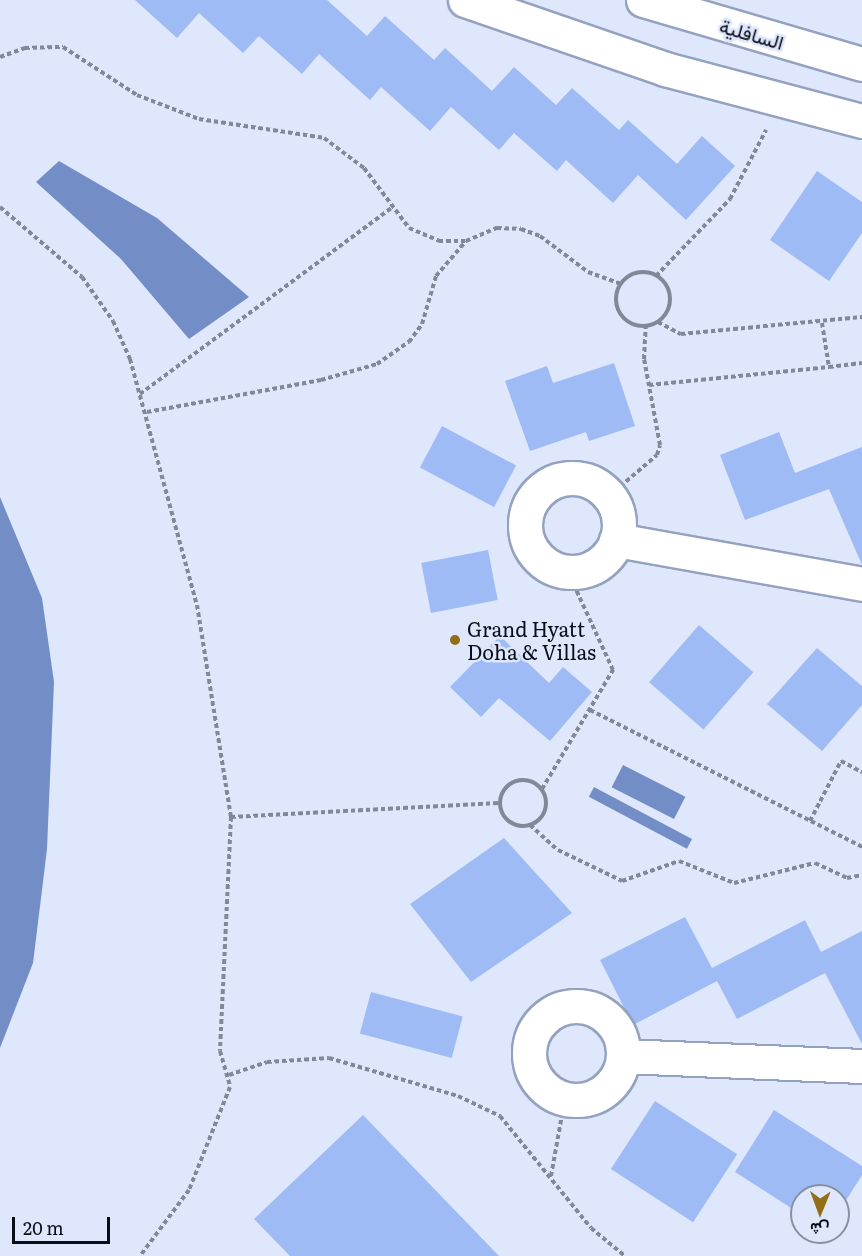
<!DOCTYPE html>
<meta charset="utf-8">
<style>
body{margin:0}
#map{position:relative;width:862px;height:1256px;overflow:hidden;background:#dee7fb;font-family:Literata,Vazirmatn,serif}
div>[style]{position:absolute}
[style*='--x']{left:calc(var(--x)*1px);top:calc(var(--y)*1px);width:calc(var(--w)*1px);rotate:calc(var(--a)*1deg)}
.water>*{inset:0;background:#738dc6;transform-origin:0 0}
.building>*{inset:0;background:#9fbbf6;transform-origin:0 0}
.path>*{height:4px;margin-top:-2px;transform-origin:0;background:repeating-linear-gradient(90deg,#818898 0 4.5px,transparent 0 7.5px)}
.path>.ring{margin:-2px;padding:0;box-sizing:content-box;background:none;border:4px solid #818898;border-radius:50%}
.roads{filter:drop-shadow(2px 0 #93a2c0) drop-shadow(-2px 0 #93a2c0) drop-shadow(0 2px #93a2c0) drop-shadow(0 -2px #93a2c0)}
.minor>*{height:33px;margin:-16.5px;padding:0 16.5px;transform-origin:16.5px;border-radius:16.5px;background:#fff}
.minor>.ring{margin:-16.5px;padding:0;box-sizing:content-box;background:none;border:33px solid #fff;border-radius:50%}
.dots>*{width:16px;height:16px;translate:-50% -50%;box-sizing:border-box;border:3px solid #dee7fb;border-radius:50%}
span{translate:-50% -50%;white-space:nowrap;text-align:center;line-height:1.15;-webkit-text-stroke:5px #dee7fb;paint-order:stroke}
.street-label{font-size:20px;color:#090d18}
.poi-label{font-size:20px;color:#090d18}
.left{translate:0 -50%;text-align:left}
.north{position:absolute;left:790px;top:1184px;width:60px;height:60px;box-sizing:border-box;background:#dee7fb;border:2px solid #8990a0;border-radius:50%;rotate:181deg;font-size:16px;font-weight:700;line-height:24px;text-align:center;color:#090d18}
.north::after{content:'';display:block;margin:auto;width:21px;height:27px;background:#926f16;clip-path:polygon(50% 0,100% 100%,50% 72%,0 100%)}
.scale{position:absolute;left:12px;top:1217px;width:98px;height:27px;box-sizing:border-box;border:3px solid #090d18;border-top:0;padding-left:8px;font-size:18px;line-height:21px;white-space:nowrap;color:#090d18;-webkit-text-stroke:4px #dee7fb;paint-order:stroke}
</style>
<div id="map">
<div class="water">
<i style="clip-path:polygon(59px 161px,157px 218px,249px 297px,189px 339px,121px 259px,36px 182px)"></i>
<i style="clip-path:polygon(0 497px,42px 598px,54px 682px,47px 849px,33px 963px,0 1048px)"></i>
<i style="left:623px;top:765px;width:70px;height:25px;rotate:27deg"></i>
<i style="left:594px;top:787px;width:111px;height:11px;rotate:28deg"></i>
</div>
<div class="building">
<i style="clip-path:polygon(135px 0,327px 0,367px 36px,385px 16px,434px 60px,445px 48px,492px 91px,514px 67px,556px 105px,572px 88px,619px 130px,628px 120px,677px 164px,702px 136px,735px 166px,686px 220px,638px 175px,613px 203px,566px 160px,557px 171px,514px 133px,499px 150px,451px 107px,430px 131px,381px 87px,370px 100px,319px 54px,302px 74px,259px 36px,243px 53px,199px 13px,177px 38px)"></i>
<i style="clip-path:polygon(817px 171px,862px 202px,862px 233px,829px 281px,770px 240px)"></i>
<i style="clip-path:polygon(614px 363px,635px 426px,589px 441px,586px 432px,530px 451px,505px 381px,547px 366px,553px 383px)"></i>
<i style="left:442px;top:426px;width:84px;height:47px;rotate:28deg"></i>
<i style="clip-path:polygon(779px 432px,795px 473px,862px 447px,862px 565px,829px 489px,745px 520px,720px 455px)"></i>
<i style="left:488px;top:550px;width:51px;height:68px;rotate:79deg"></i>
<i style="left:699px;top:625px;width:72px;height:76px;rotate:41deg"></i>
<i style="clip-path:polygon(500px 636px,549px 683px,563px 667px,592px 692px,550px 741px,499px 698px,481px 717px,450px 687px)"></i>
<i style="clip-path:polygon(817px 648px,862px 686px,862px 705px,822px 751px,767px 704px)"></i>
<i style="clip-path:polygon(504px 838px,572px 913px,471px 982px,410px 904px)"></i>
<i style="clip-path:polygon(685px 917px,712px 968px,805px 920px,821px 952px,862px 931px,862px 1044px,825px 973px,737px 1019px,717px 981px,633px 1025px,600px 960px)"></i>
<i style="left:371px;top:992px;width:95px;height:43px;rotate:15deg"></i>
<i style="left:655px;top:1101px;width:98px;height:81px;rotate:33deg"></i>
<i style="clip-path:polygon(774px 1110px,862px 1166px,862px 1175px,838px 1213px,838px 1196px,802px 1196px,802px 1215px,735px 1172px)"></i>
<i style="clip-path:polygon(363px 1115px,499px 1256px,290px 1256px,254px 1219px)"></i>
</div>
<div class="path">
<i style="--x:0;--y:57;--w:27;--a:-20"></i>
<i style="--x:25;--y:48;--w:38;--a:-2"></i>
<i style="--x:63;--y:47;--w:88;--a:33"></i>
<i style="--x:137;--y:95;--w:66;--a:21.2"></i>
<i style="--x:199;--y:119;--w:126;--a:8.6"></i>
<i style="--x:324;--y:138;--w:50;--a:36.9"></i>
<i style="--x:364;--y:168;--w:75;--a:53.1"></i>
<i style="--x:409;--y:228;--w:33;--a:23"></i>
<i style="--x:439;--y:241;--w:26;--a:0"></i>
<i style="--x:0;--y:207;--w:108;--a:40.5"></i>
<i style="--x:82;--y:277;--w:54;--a:54.8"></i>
<i style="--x:113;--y:321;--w:42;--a:65.9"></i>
<i style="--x:130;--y:359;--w:255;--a:74.8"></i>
<i style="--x:197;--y:605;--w:215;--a:80.9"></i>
<i style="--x:231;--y:817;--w:234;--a:92.7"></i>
<i style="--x:220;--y:1051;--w:37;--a:74"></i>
<i style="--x:230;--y:1087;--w:111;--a:111.7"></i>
<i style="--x:189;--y:1190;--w:82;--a:126.6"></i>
<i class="ring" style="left:616px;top:272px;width:50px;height:50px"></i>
<i style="--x:656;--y:276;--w:107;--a:-46.1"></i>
<i style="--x:730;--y:199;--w:78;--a:-62.4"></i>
<i style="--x:658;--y:322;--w:26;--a:28"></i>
<i style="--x:681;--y:334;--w:182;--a:-5.4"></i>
<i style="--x:822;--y:323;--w:45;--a:81"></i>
<i style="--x:829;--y:367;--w:33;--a:-7"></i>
<i style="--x:649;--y:385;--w:181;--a:-5.7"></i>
<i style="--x:140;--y:394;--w:312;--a:-36.5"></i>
<i style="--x:147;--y:412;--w:177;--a:-10.4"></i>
<i style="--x:321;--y:380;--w:58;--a:-15.9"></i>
<i style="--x:377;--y:364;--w:39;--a:-35"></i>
<i style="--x:409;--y:342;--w:22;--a:-54"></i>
<i style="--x:422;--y:324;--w:50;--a:-73.7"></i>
<i style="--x:436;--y:276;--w:46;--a:-49.4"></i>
<i style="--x:466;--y:241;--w:34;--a:-23"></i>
<i style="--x:497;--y:228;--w:24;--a:2"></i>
<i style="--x:521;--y:229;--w:20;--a:20"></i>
<i style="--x:540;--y:236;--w:60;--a:36.9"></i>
<i style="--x:588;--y:272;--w:35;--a:20"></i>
<i style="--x:609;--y:496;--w:63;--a:-40.5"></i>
<i style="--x:657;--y:455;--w:10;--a:-73"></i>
<i style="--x:660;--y:445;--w:87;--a:-100.5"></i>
<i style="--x:644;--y:359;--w:33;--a:-87"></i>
<i style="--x:590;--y:710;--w:305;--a:26.7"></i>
<i class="ring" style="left:500px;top:780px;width:42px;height:42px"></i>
<i style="--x:542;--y:789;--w:139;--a:-59.2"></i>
<i style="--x:613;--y:670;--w:108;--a:-114.7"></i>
<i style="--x:231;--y:817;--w:268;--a:-3"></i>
<i style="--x:810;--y:821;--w:68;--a:-62.7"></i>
<i style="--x:841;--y:761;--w:24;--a:28"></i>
<i style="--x:530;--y:825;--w:38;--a:42"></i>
<i style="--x:558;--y:850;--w:71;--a:25.8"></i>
<i style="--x:622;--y:881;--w:60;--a:-19.3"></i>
<i style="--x:679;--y:861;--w:59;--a:21.8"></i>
<i style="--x:734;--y:883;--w:83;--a:-13.9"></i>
<i style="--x:815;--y:863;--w:35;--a:25"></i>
<i style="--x:847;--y:878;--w:15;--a:-11"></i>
<i style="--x:229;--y:1075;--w:40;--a:-18.9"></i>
<i style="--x:267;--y:1062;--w:62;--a:-3.7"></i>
<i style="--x:329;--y:1058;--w:134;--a:16.4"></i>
<i style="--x:458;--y:1096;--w:47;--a:25.5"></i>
<i style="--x:500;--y:1116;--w:144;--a:50.9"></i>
<i style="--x:591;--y:1228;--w:44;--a:39.5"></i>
<i style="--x:551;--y:1176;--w:79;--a:-79.8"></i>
</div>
<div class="roads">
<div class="minor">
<i style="--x:465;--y:0;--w:212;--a:19"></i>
<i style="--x:665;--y:69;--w:204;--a:14.8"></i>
<i style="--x:643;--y:0;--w:228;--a:16.3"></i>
<i class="ring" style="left:525px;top:478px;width:61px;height:61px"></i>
<i style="--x:616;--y:540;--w:250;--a:10.1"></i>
<i class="ring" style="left:529px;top:1006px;width:61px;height:61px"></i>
<i style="--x:623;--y:1056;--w:239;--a:2.4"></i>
</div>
</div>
<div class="dots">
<i style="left:455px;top:640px;background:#926f16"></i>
</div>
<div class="street-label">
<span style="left:752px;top:33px;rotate:16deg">السافلية</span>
</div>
<div class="poi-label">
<span class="left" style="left:467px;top:640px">Grand Hyatt<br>Doha &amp; Villas</span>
</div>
<div class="north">ش</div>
<div class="scale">20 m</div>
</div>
